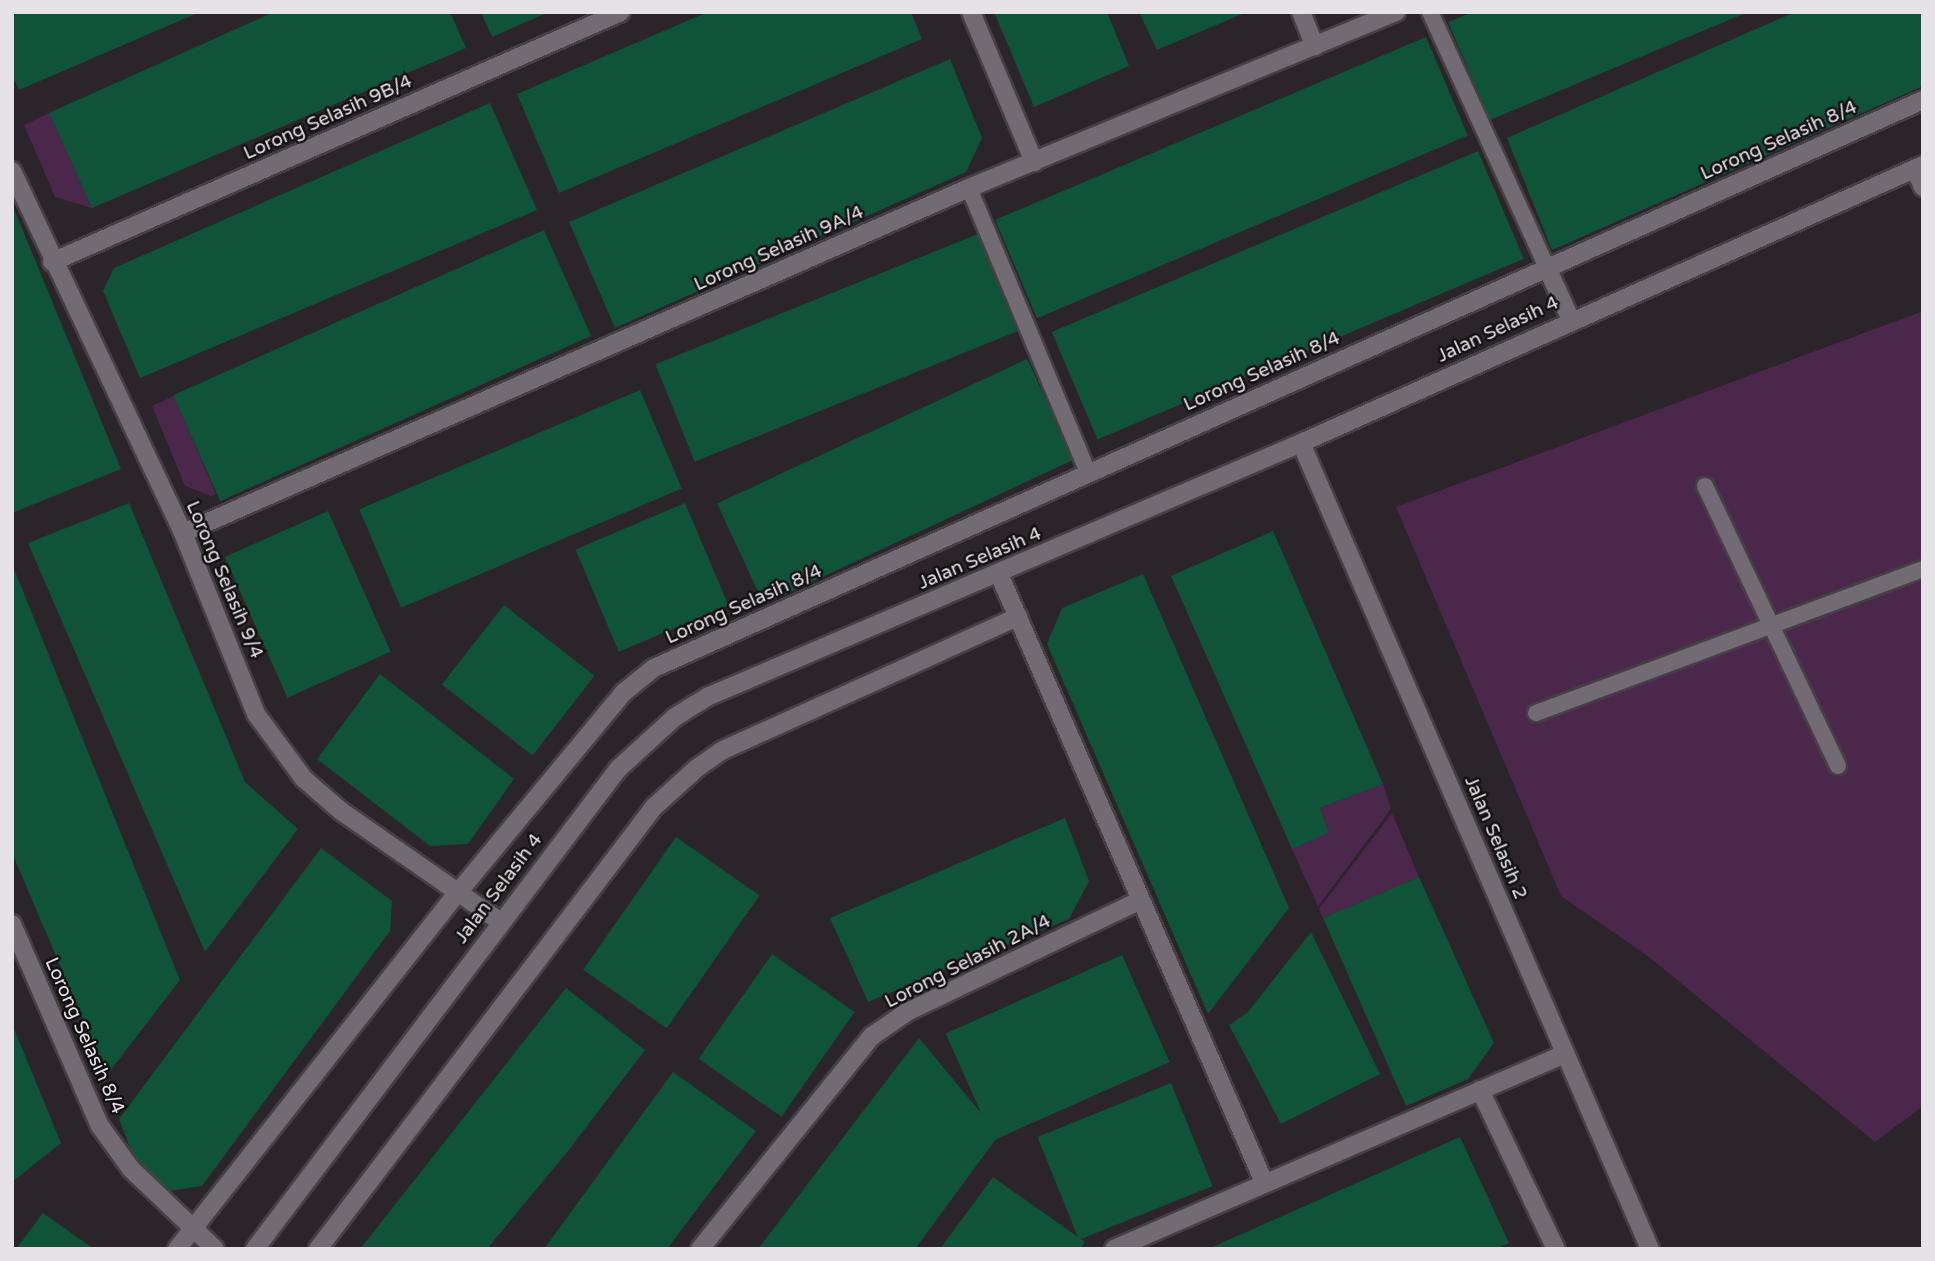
<!DOCTYPE html>
<style>
body{margin:0}
#map{position:relative;width:1935px;height:1261px;overflow:hidden;background:#2b242b;font-family:"Varela Round",sans-serif}
div>[style]{position:absolute}
[style*='--x']{left:calc(var(--x)*1px);top:calc(var(--y)*1px);width:calc(var(--w)*1px);rotate:calc(var(--a)*1deg)}
.green>*{inset:0;background:#4b274c}
.building>*{inset:0;background:#0f5339;transform-origin:0 0}
.roads{filter:drop-shadow(2px 0 #464046) drop-shadow(-2px 0 #464046) drop-shadow(0 2px #464046) drop-shadow(0 -2px #464046)}
.lane>*{height:16px;margin:-8px;padding:0 8px;transform-origin:8px;border-radius:8px;background:#736b73}
.street>*{height:18px;margin:-9px;padding:0 9px;transform-origin:9px;border-radius:9px;background:#736b73}
span{translate:-50% -50%;white-space:nowrap;text-align:center;line-height:1.15;-webkit-text-stroke:5px #120f12;paint-order:stroke}
.street-label{font-size:19px;color:#e7e2e7}
.frame{position:absolute;inset:0;border:14px solid #e7e2e7;pointer-events:none}
</style>
<div id="map">
<div class="green">
<i style="clip-path:polygon(49px 113px,92px 208px,55px 197px,24px 125px)"></i>
<i style="clip-path:polygon(1923px 311px,1923px 1106px,1875px 1142px,1649px 957px,1561px 896px,1396px 507px)"></i>
<i style="clip-path:polygon(174px 396px,216px 494px,211px 496px,185px 486px,152px 406px)"></i>
<i style="clip-path:polygon(1383px 784px,1391px 809px,1318px 906px,1292px 849px,1329px 833px,1320px 808px)"></i>
<i style="clip-path:polygon(1392px 813px,1419px 877px,1323px 918px,1319px 909px)"></i>
</div>
<div class="building">
<i style="clip-path:polygon(12px 12px,200px 12px,19px 90px,12px 75px)"></i>
<i style="clip-path:polygon(274px 12px,450px 12px,466px 48px,92px 208px,49px 113px)"></i>
<i style="clip-path:polygon(481px 12px,549px 12px,492px 37px)"></i>
<i style="clip-path:polygon(708px 12px,911px 12px,922px 39px,559px 193px,517px 94px)"></i>
<i style="clip-path:polygon(994px 12px,1107px 12px,1129px 66px,1034px 107px)"></i>
<i style="clip-path:polygon(1139px 12px,1247px 12px,1157px 50px)"></i>
<i style="clip-path:polygon(1473px 12px,1748px 12px,1490px 120px,1448px 22px)"></i>
<i style="clip-path:polygon(1795px 12px,1923px 12px,1923px 86px,1552px 250px,1507px 138px)"></i>
<i style="left:1426px;top:37px;width:107px;height:468px;rotate:67deg"></i>
<i style="clip-path:polygon(950px 59px,982px 138px,966px 172px,615px 328px,569px 222px)"></i>
<i style="clip-path:polygon(490px 103px,537px 210px,140px 378px,103px 291px,114px 268px)"></i>
<i style="left:1478px;top:151px;width:117px;height:463px;rotate:67deg"></i>
<i style="clip-path:polygon(12px 204px,121px 469px,12px 513px)"></i>
<i style="left:544px;top:230px;width:116px;height:406px;rotate:66deg"></i>
<i style="left:978px;top:234px;width:105px;height:348px;rotate:68deg"></i>
<i style="left:1027px;top:359px;width:111px;height:342px;rotate:65deg"></i>
<i style="left:640px;top:390px;width:107px;height:305px;rotate:67deg"></i>
<i style="clip-path:polygon(129px 503px,245px 782px,298px 829px,205px 952px,28px 543px)"></i>
<i style="left:685px;top:503px;width:111px;height:119px;rotate:67deg"></i>
<i style="left:328px;top:511px;width:154px;height:113px;rotate:66deg"></i>
<i style="clip-path:polygon(1273px 531px,1383px 784px,1320px 808px,1329px 833px,1292px 849px,1171px 576px)"></i>
<i style="clip-path:polygon(12px 564px,180px 980px,107px 1075px,12px 853px)"></i>
<i style="clip-path:polygon(1143px 574px,1289px 908px,1208px 1014px,1047px 644px,1062px 608px)"></i>
<i style="left:504px;top:605px;width:115px;height:101px;rotate:38deg"></i>
<i style="clip-path:polygon(380px 674px,514px 779px,468px 844px,430px 846px,317px 759px)"></i>
<i style="clip-path:polygon(1065px 818px,1089px 881px,1069px 919px,868px 1002px,830px 918px)"></i>
<i style="left:676px;top:837px;width:102px;height:162px;rotate:35deg"></i>
<i style="clip-path:polygon(321px 848px,392px 901px,390px 931px,202px 1186px,169px 1191px,137px 1166px,119px 1119px)"></i>
<i style="clip-path:polygon(1419px 877px,1494px 1043px,1468px 1079px,1406px 1106px,1323px 918px)"></i>
<i style="clip-path:polygon(1311px 932px,1380px 1074px,1281px 1124px,1229px 1025px,1248px 1012px)"></i>
<i style="left:772px;top:954px;width:101px;height:128px;rotate:35deg"></i>
<i style="left:1122px;top:955px;width:117px;height:193px;rotate:66deg"></i>
<i style="clip-path:polygon(566px 988px,645px 1050px,568px 1151px,487px 1249px,360px 1249px)"></i>
<i style="clip-path:polygon(12px 1024px,61px 1143px,12px 1182px)"></i>
<i style="clip-path:polygon(919px 1038px,999px 1135px,915px 1249px,758px 1249px)"></i>
<i style="clip-path:polygon(673px 1072px,756px 1131px,667px 1249px,544px 1249px)"></i>
<i style="left:1171px;top:1083px;width:111px;height:144px;rotate:68deg"></i>
<i style="clip-path:polygon(1460px 1137px,1509px 1243px,1496px 1249px,1208px 1249px)"></i>
<i style="clip-path:polygon(993px 1177px,1085px 1242px,1080px 1249px,940px 1249px)"></i>
<i style="clip-path:polygon(43px 1213px,94px 1249px,16px 1249px)"></i>
</div>
<div class="roads">
<div class="lane">
<i style="--x:1430;--y:12;--w:281;--a:65.4"></i>
<i style="--x:969;--y:188;--w:308;--a:67.3"></i>
<i style="--x:1705;--y:486;--w:310;--a:64.6"></i>
<i style="--x:1536;--y:713;--w:413;--a:-20.4"></i>
</div>
<div class="street">
<i style="--x:971;--y:12;--w:163;--a:67.2"></i>
<i style="--x:1301;--y:12;--w:37;--a:68"></i>
<i style="--x:1915;--y:169;--w:20;--a:66"></i>
<i style="--x:12;--y:171;--w:400;--a:64.7"></i>
<i style="--x:183;--y:533;--w:195;--a:68"></i>
<i style="--x:256;--y:714;--w:81;--a:53.6"></i>
<i style="--x:304;--y:779;--w:49;--a:40.9"></i>
<i style="--x:341;--y:811;--w:195;--a:34.8"></i>
<i style="--x:52;--y:262;--w:621;--a:-23.72"></i>
<i style="--x:1547;--y:268;--w:57;--a:65.2"></i>
<i style="--x:1301;--y:443;--w:878;--a:66.59"></i>
<i style="--x:183;--y:533;--w:858;--a:-23.7"></i>
<i style="--x:969;--y:188;--w:462;--a:-22.4"></i>
<i style="--x:999;--y:574;--w:663;--a:66.45"></i>
<i style="--x:12;--y:924;--w:220;--a:66.5"></i>
<i style="--x:100;--y:1126;--w:53;--a:54.2"></i>
<i style="--x:131;--y:1169;--w:116;--a:43.6"></i>
<i style="--x:1480;--y:1090;--w:176;--a:64.5"></i>
<i style="--x:177;--y:1249;--w:451;--a:-51.8"></i>
<i style="--x:456;--y:895;--w:262;--a:-50.4"></i>
<i style="--x:623;--y:693;--w:40;--a:-39"></i>
<i style="--x:654;--y:668;--w:1390;--a:-24.11"></i>
<i style="--x:255;--y:1249;--w:602;--a:-52.9"></i>
<i style="--x:618;--y:769;--w:77;--a:-42.4"></i>
<i style="--x:675;--y:717;--w:38;--a:-32"></i>
<i style="--x:707;--y:697;--w:646;--a:-23.15"></i>
<i style="--x:1301;--y:443;--w:681;--a:-24.08"></i>
<i style="--x:318;--y:1249;--w:555;--a:-52.76"></i>
<i style="--x:654;--y:807;--w:58;--a:-42.2"></i>
<i style="--x:697;--y:768;--w:32;--a:-35"></i>
<i style="--x:723;--y:750;--w:324;--a:-24.3"></i>
<i style="--x:700;--y:1249;--w:274;--a:-51.1"></i>
<i style="--x:872;--y:1036;--w:42;--a:-34.4"></i>
<i style="--x:907;--y:1012;--w:259;--a:-25.6"></i>
<i style="--x:1114;--y:1249;--w:491;--a:-23.4"></i>
</div>
</div>
<div class="street-label">
<span style="left:328px;top:118px;rotate:-24deg">Lorong Selasih 9B/4</span>
<span style="left:1779px;top:141px;rotate:-24deg">Lorong Selasih 8/4</span>
<span style="left:779px;top:249px;rotate:-24deg">Lorong Selasih 9A/4</span>
<span style="left:1498px;top:330px;rotate:-25deg">Jalan Selasih 4</span>
<span style="left:1262px;top:372px;rotate:-24deg">Lorong Selasih 8/4</span>
<span style="left:980px;top:559px;rotate:-23deg">Jalan Selasih 4</span>
<span style="left:224px;top:580px;rotate:67deg">Lorong Selasih 9/4</span>
<span style="left:744px;top:605px;rotate:-24deg">Lorong Selasih 8/4</span>
<span style="left:1495px;top:838px;rotate:67deg">Jalan Selasih 2</span>
<span style="left:499px;top:889px;rotate:-53deg">Jalan Selasih 4</span>
<span style="left:968px;top:962px;rotate:-27deg">Lorong Selasih 2A/4</span>
<span style="left:84px;top:1036px;rotate:66deg">Lorong Selasih 8/4</span>
</div>
<div class="frame"></div>
</div>
